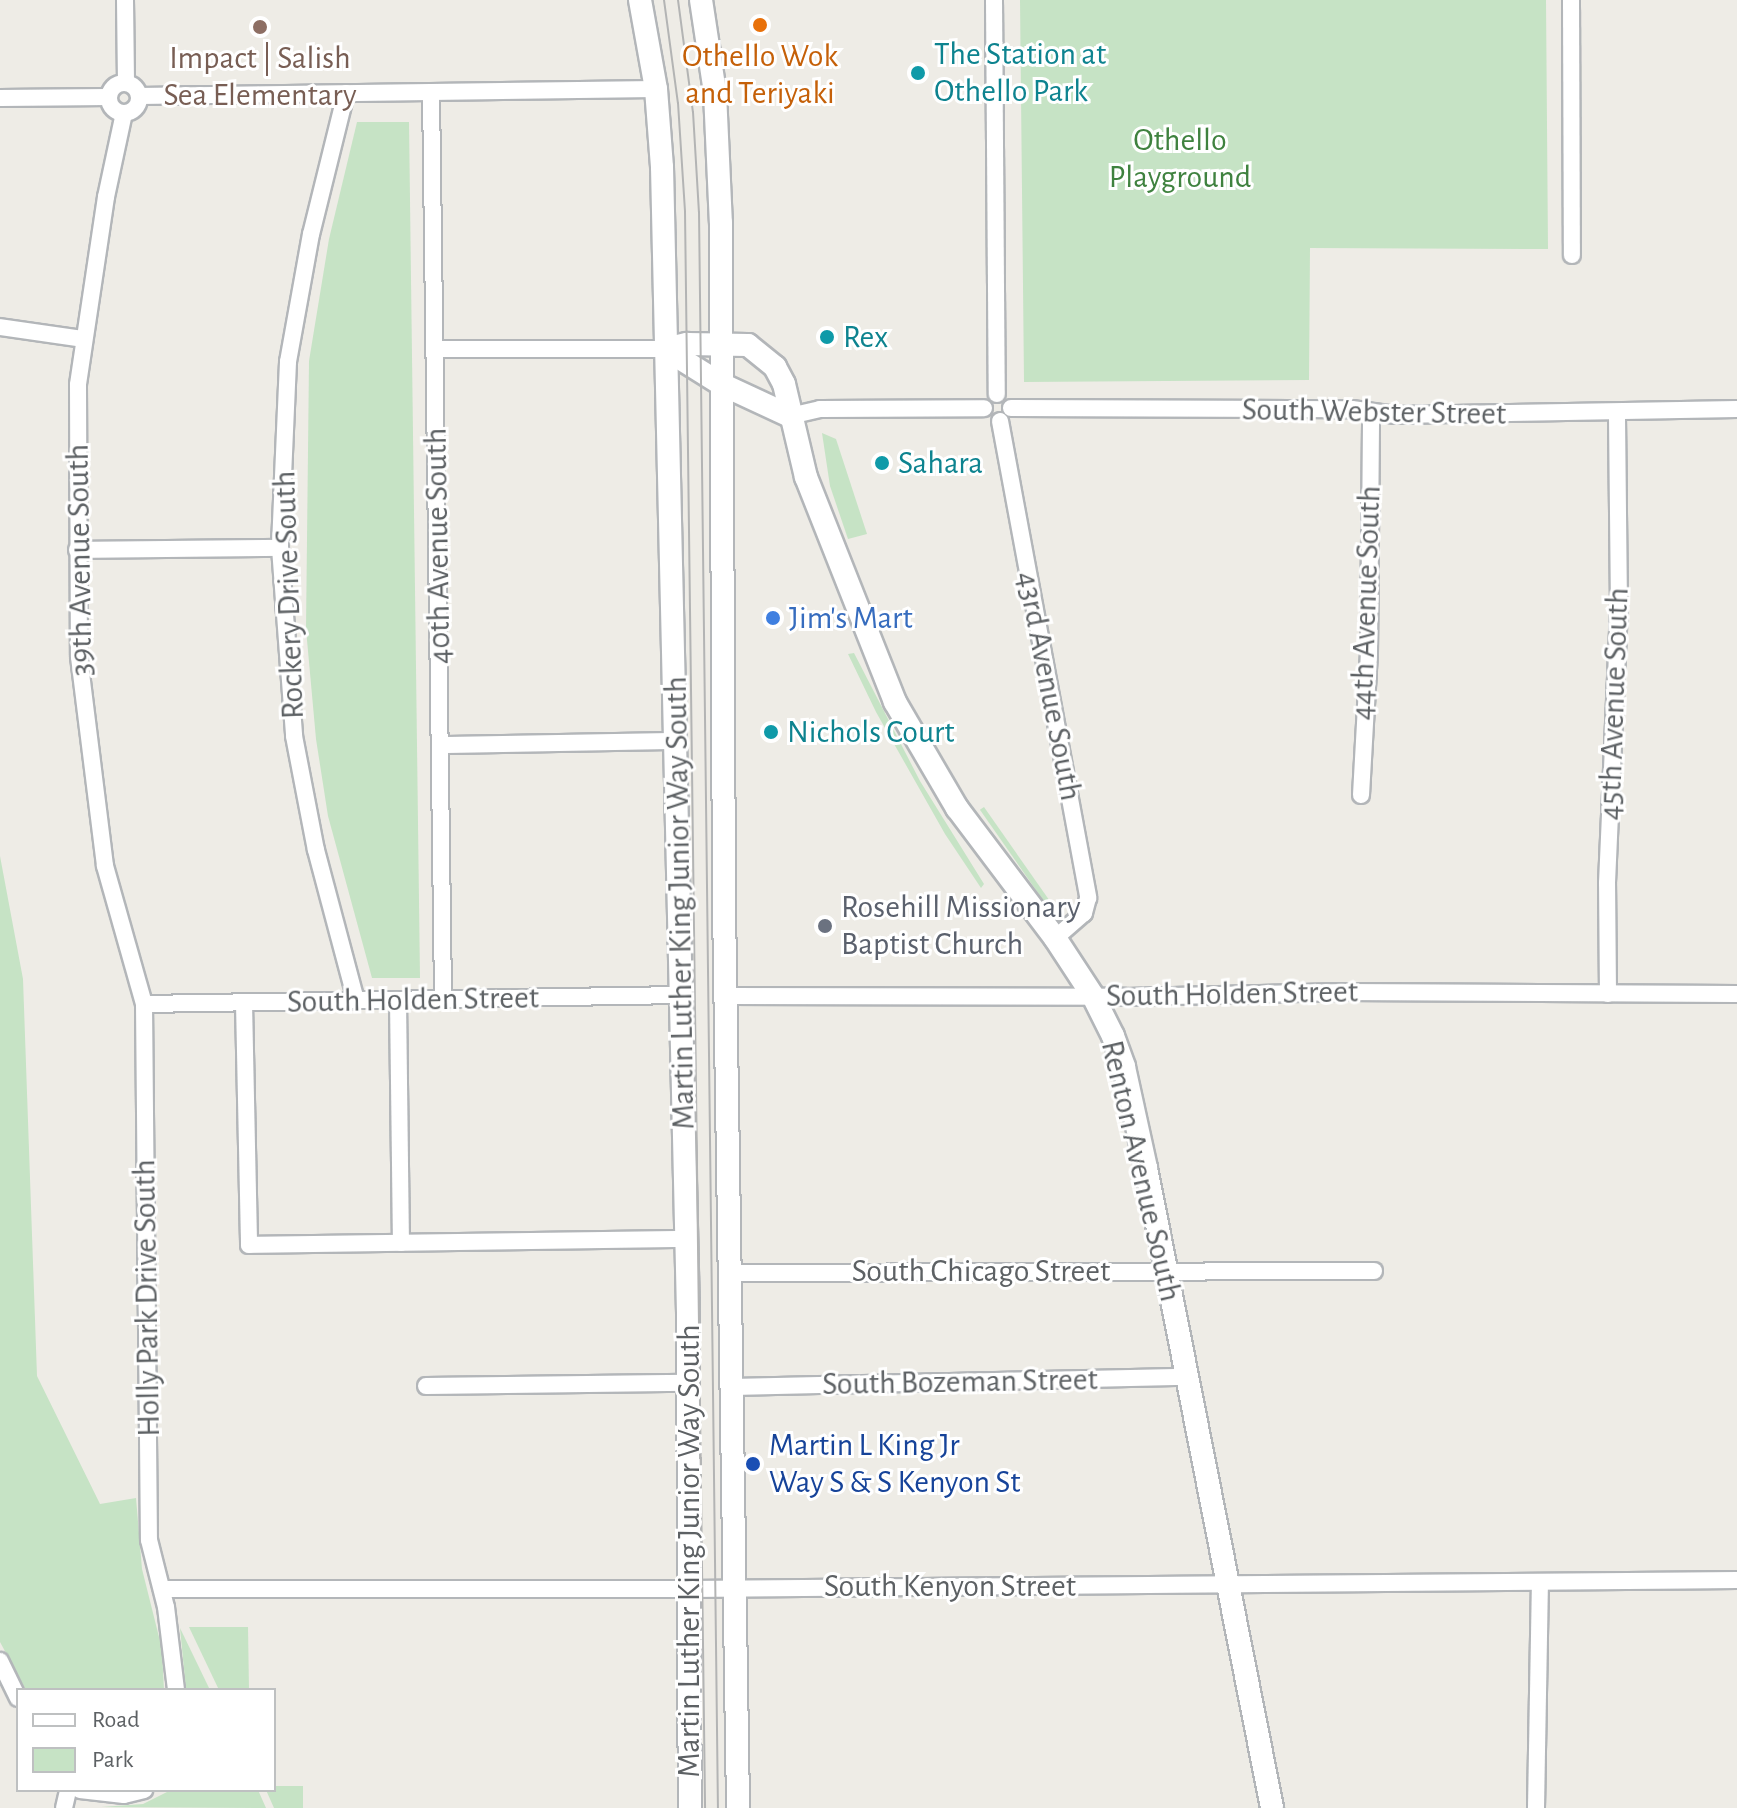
<!DOCTYPE html>
<style>
body{margin:0}
#map{position:relative;width:1737px;height:1808px;overflow:hidden;background:#eeece6;font-family:"Alegreya Sans",sans-serif}
div>[style]{position:absolute}
[style*='--x']{left:calc(var(--x)*1px);top:calc(var(--y)*1px);width:calc(var(--w)*1px);rotate:calc(var(--a)*1deg)}
.green>*{inset:0;background:#c6e3c5;transform-origin:0 0}
.roads{filter:drop-shadow(2px 0 #b3b6b9) drop-shadow(-2px 0 #b3b6b9) drop-shadow(0 2px #b3b6b9) drop-shadow(0 -2px #b3b6b9)}
.street>*{height:16px;margin:-8px;padding:0 8px;transform-origin:8px;border-radius:8px;background:#fff}
.street>.ring{margin:-8px;padding:0;box-sizing:content-box;background:none;border:16px solid #fff;border-radius:50%}
.secondary>*{height:22px;margin:-11px;padding:0 11px;transform-origin:11px;border-radius:11px;background:#fff}
.tram>*{height:2px;margin:-1px;padding:0 1px;transform-origin:1px;border-radius:1px;background:#b3b4b4}
.dots>*{width:22px;height:22px;translate:-50% -50%;box-sizing:border-box;border:4px solid #fff;border-radius:50%}
span{translate:-50% -50%;white-space:nowrap;text-align:center;line-height:1.15;-webkit-text-stroke:6px #fff;paint-order:stroke}
.culture-label{font-size:32px;color:#0d838f}
.left{translate:0 -50%;text-align:left}
.food-label{font-size:32px;color:#c56008}
.education-label{font-size:32px;color:#785e54}
.park-label{font-size:32px;color:#3f823f}
.street-label{font-size:32px;color:#5d6164}
.shop-label{font-size:32px;color:#366cbe}
.worship-label{font-size:32px;color:#5b616d}
.transit-label{font-size:32px;color:#164399}
.legend{position:absolute;left:16px;top:1688px;width:260px;height:104px;box-sizing:border-box;background:#fff;border:2px solid #bec0c1;margin:0;padding:10px 14px;list-style:none;font-size:24px;color:#5d6164}
.legend li{display:flex;align-items:center;gap:16px;height:40px}
.legend b{width:40px;border:2px solid #bec0c1}
</style>
<div id="map">
<div class="green">
<i style="clip-path:polygon(1020px 0,1546px 0,1548px 249px,1310px 248px,1309px 380px,1024px 382px)"></i>
<i style="clip-path:polygon(357px 122px,409px 122px,420px 978px,372px 978px,328px 816px,316px 739px,306px 629px,309px 361px,329px 239px)"></i>
<i style="clip-path:polygon(822px 433px,836px 439px,867px 534px,848px 539px,830px 486px)"></i>
<i style="clip-path:polygon(854px 653px,920px 781px,984px 884px,981px 888px,945px 834px,876px 712px,848px 654px)"></i>
<i style="left:984px;top:807px;width:116px;height:5px;rotate:55deg"></i>
<i style="clip-path:polygon(0 856px,23px 979px,37px 1376px,100px 1504px,136px 1498px,142px 1569px,162px 1649px,164px 1690px,26px 1690px,0 1642px)"></i>
<i style="clip-path:polygon(189px 1627px,248px 1627px,249px 1690px,219px 1690px)"></i>
<i style="clip-path:polygon(180px 1628px,210px 1690px,186px 1690px)"></i>
<i style="clip-path:polygon(274px 1786px,303px 1786px,303px 1808px,274px 1808px,266px 1790px,274px 1790px)"></i>
<i style="clip-path:polygon(171px 1790px,258px 1790px,266px 1808px,101px 1807px,143px 1804px)"></i>
</div>
<div class="roads">
<div class="street">
<i style="--x:125;--y:0;--w:83;--a:89.3"></i>
<i style="--x:994;--y:0;--w:394;--a:89.6"></i>
<i style="--x:1571;--y:0;--w:255;--a:89.8"></i>
<i class="ring" style="left:109px;top:83px;width:14px;height:14px"></i>
<i style="--x:431;--y:92;--w:908;--a:89.24"></i>
<i style="--x:346;--y:93;--w:145;--a:103.9"></i>
<i style="--x:311;--y:234;--w:130;--a:100.2"></i>
<i style="--x:288;--y:362;--w:186;--a:92.5"></i>
<i style="--x:280;--y:548;--w:189;--a:85.7"></i>
<i style="--x:294;--y:736;--w:116;--a:79.1"></i>
<i style="--x:316;--y:850;--w:155;--a:75.1"></i>
<i style="--x:139;--y:96;--w:517;--a:-0.78"></i>
<i style="--x:0;--y:98;--w:109;--a:-0.5"></i>
<i style="--x:124;--y:113;--w:86;--a:102.1"></i>
<i style="--x:106;--y:197;--w:190;--a:98.5"></i>
<i style="--x:78;--y:385;--w:272;--a:89.8"></i>
<i style="--x:79;--y:657;--w:211;--a:82.9"></i>
<i style="--x:105;--y:866;--w:143;--a:74.2"></i>
<i style="--x:144;--y:1004;--w:536;--a:89.47"></i>
<i style="--x:149;--y:1540;--w:69;--a:75.8"></i>
<i style="--x:166;--y:1607;--w:84;--a:83.1"></i>
<i style="--x:0;--y:327;--w:84;--a:8.2"></i>
<i style="--x:435;--y:349;--w:230;--a:0"></i>
<i style="--x:1011;--y:408;--w:341;--a:0.2"></i>
<i style="--x:1352;--y:409;--w:44;--a:7.8"></i>
<i style="--x:1396;--y:415;--w:341;--a:-1"></i>
<i style="--x:790;--y:416;--w:31;--a:-13"></i>
<i style="--x:820;--y:409;--w:164;--a:-0.3"></i>
<i style="--x:1000;--y:421;--w:485;--a:79.5"></i>
<i style="--x:1088;--y:898;--w:16;--a:105"></i>
<i style="--x:1084;--y:913;--w:38;--a:139"></i>
<i style="--x:77;--y:550;--w:203;--a:-0.6"></i>
<i style="--x:441;--y:745;--w:236;--a:-1"></i>
<i style="--x:1361;--y:795;--w:142;--a:-86.8"></i>
<i style="--x:1369;--y:653;--w:241;--a:-89.5"></i>
<i style="--x:1608;--y:994;--w:111;--a:-90.5"></i>
<i style="--x:1607;--y:883;--w:275;--a:-87.5"></i>
<i style="--x:1619;--y:608;--w:194;--a:-90.6"></i>
<i style="--x:727;--y:996;--w:399;--a:0.1"></i>
<i style="--x:1126;--y:997;--w:217;--a:-1.3"></i>
<i style="--x:1343;--y:992;--w:394;--a:0.3"></i>
<i style="--x:398;--y:1000;--w:243;--a:89.3"></i>
<i style="--x:244;--y:1003;--w:242;--a:88.8"></i>
<i style="--x:249;--y:1245;--w:437;--a:-0.8"></i>
<i style="--x:144;--y:1004;--w:538;--a:-0.96"></i>
<i style="--x:732;--y:1273;--w:642;--a:-0.18"></i>
<i style="--x:426;--y:1386;--w:262;--a:-0.7"></i>
<i style="--x:732;--y:1387;--w:455;--a:-1.3"></i>
<i style="--x:163;--y:1589;--w:526;--a:0"></i>
<i style="--x:689;--y:1589;--w:1048;--a:-0.49"></i>
<i style="--x:0;--y:1661;--w:41;--a:64.1"></i>
<i style="--x:80;--y:1790;--w:44;--a:6.5"></i>
<i style="--x:124;--y:1795;--w:21;--a:-14"></i>
<i style="--x:64;--y:1808;--w:18;--a:-77"></i>
<i style="--x:1536;--y:1808;--w:226;--a:-89"></i>
</div>
<div class="secondary">
<i style="--x:640;--y:0;--w:90;--a:79.8"></i>
<i style="--x:656;--y:89;--w:78;--a:85.6"></i>
<i style="--x:662;--y:167;--w:1145;--a:88.7"></i>
<i style="--x:688;--y:1312;--w:496;--a:89.8"></i>
<i style="--x:701;--y:0;--w:94;--a:81.4"></i>
<i style="--x:715;--y:93;--w:130;--a:87.4"></i>
<i style="--x:721;--y:223;--w:682;--a:89.75"></i>
<i style="--x:724;--y:905;--w:903;--a:89.11"></i>
<i style="--x:665;--y:349;--w:23;--a:-13"></i>
<i style="--x:687;--y:344;--w:61;--a:0.9"></i>
<i style="--x:748;--y:345;--w:35;--a:39"></i>
<i style="--x:775;--y:367;--w:19;--a:62"></i>
<i style="--x:784;--y:384;--w:96;--a:76.7"></i>
<i style="--x:806;--y:477;--w:242;--a:68.4"></i>
<i style="--x:895;--y:702;--w:123;--a:59.7"></i>
<i style="--x:957;--y:808;--w:163;--a:53"></i>
<i style="--x:1055;--y:938;--w:69;--a:56.8"></i>
<i style="--x:1093;--y:996;--w:45;--a:63.4"></i>
<i style="--x:1113;--y:1036;--w:33;--a:70"></i>
<i style="--x:1124;--y:1067;--w:103;--a:77.7"></i>
<i style="--x:1146;--y:1168;--w:652;--a:78.86"></i>
<i style="--x:665;--y:349;--w:66;--a:32"></i>
<i style="--x:721;--y:384;--w:76;--a:24.9"></i>
</div>
</div>
<div class="tram">
<i style="--x:664;--y:0;--w:104;--a:82.3"></i>
<i style="--x:678;--y:103;--w:109;--a:86.3"></i>
<i style="--x:685;--y:212;--w:1596;--a:89.28"></i>
<i style="--x:678;--y:0;--w:113;--a:82.4"></i>
<i style="--x:693;--y:112;--w:100;--a:86.6"></i>
<i style="--x:699;--y:212;--w:1596;--a:89.32"></i>
</div>
<div class="dots">
<i style="left:760px;top:25px;background:#e8710a"></i>
<i style="left:260px;top:27px;background:#8d6e63"></i>
<i style="left:918px;top:73px;background:#0f9aa8"></i>
<i style="left:827px;top:337px;background:#0f9aa8"></i>
<i style="left:882px;top:463px;background:#0f9aa8"></i>
<i style="left:773px;top:618px;background:#3f7fe0"></i>
<i style="left:771px;top:732px;background:#0f9aa8"></i>
<i style="left:825px;top:926px;background:#6b7280"></i>
<i style="left:753px;top:1464px;background:#1a4fb4"></i>
</div>
<div class="culture-label">
<span class="left" style="left:934px;top:73px">The Station at<br>Othello Park</span>
<span class="left" style="left:843px;top:337px">Rex</span>
<span class="left" style="left:898px;top:463px">Sahara</span>
<span class="left" style="left:787px;top:732px">Nichols Court</span>
</div>
<div class="food-label">
<span style="left:760px;top:75px">Othello Wok<br>and Teriyaki</span>
</div>
<div class="education-label">
<span style="left:260px;top:77px">Impact | Salish<br>Sea Elementary</span>
</div>
<div class="park-label">
<span style="left:1180px;top:159px">Othello<br>Playground</span>
</div>
<div class="street-label">
<span style="left:1374px;top:412px;rotate:1deg">South Webster Street</span>
<span style="left:438px;top:546px;rotate:-91deg">40th Avenue South</span>
<span style="left:80px;top:560px;rotate:-91deg">39th Avenue South</span>
<span style="left:289px;top:595px;rotate:-92deg">Rockery Drive South</span>
<span style="left:1366px;top:603px;rotate:-88deg">44th Avenue South</span>
<span style="left:1049px;top:686px;rotate:79deg">43rd Avenue South</span>
<span style="left:1614px;top:704px;rotate:-88deg">45th Avenue South</span>
<span style="left:680px;top:903px;rotate:-91deg">Martin Luther King Junior Way South</span>
<span style="left:1232px;top:994px;rotate:-1deg">South Holden Street</span>
<span style="left:413px;top:1000px;rotate:-1deg">South Holden Street</span>
<span style="left:1141px;top:1171px;rotate:77deg">Renton Avenue South</span>
<span style="left:981px;top:1271px">South Chicago Street</span>
<span style="left:147px;top:1298px;rotate:-91deg">Holly Park Drive South</span>
<span style="left:960px;top:1382px;rotate:-1deg">South Bozeman Street</span>
<span style="left:689px;top:1551px;rotate:-90deg">Martin Luther King Junior Way South</span>
<span style="left:950px;top:1586px">South Kenyon Street</span>
</div>
<div class="shop-label">
<span class="left" style="left:789px;top:618px">Jim's Mart</span>
</div>
<div class="worship-label">
<span class="left" style="left:841px;top:926px">Rosehill Missionary<br>Baptist Church</span>
</div>
<div class="transit-label">
<span class="left" style="left:769px;top:1464px">Martin L King Jr<br>Way S &amp; S Kenyon St</span>
</div>
<ul class="legend">
<li><b style="height:10px;background:#fff"></b>Road</li>
<li><b style="height:22px;background:#c6e3c5"></b>Park</li>
</ul>
</div>
